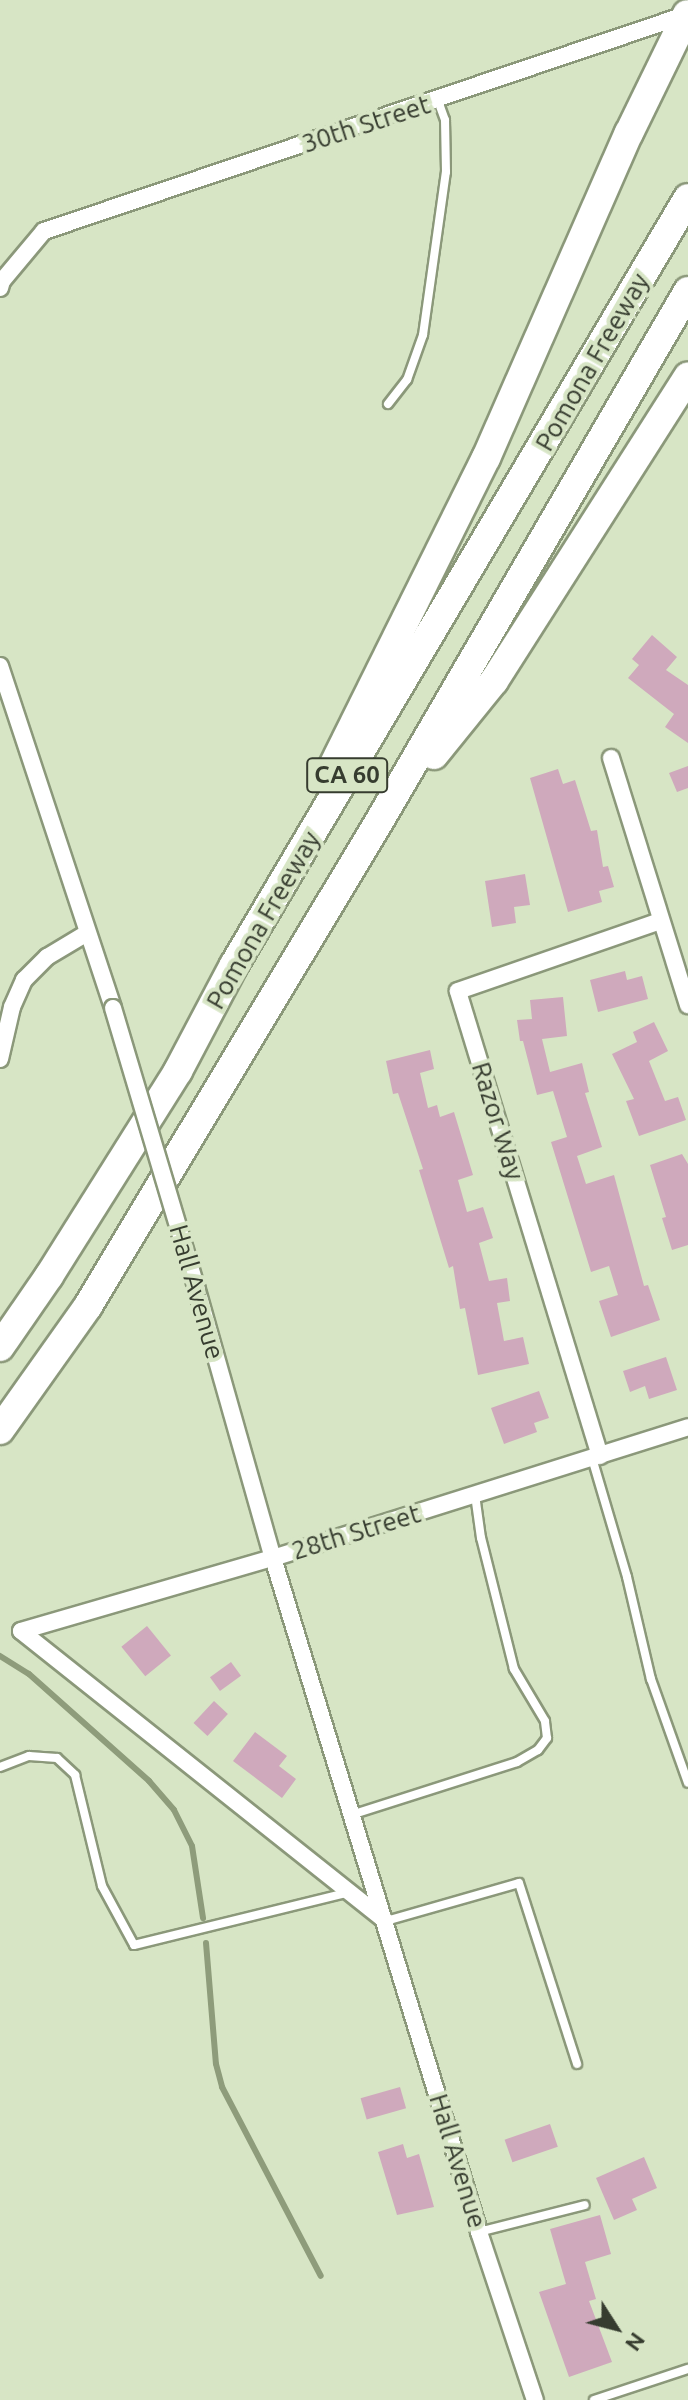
<!DOCTYPE html>
<style>
body{margin:0}
#map{position:relative;width:688px;height:2400px;overflow:hidden;background:#d7e5c5;font-family:Ubuntu,sans-serif}
div>[style]{position:absolute}
[style*='--x']{left:calc(var(--x)*1px);top:calc(var(--y)*1px);width:calc(var(--w)*1px);rotate:calc(var(--a)*1deg)}
.stream>*{height:6px;margin:-3px;padding:0 3px;transform-origin:3px;border-radius:3px;background:#8e9c7b}
.building>*{inset:0;background:#cfa9bc;transform-origin:0 0}
.roads{filter:drop-shadow(2px 0 #8b987a) drop-shadow(-2px 0 #8b987a) drop-shadow(0 2px #8b987a) drop-shadow(0 -2px #8b987a)}
.lane>*{height:8px;margin:-4px;padding:0 4px;transform-origin:4px;border-radius:4px;background:#fff}
.street>*{height:16px;margin:-8px;padding:0 8px;transform-origin:8px;border-radius:8px;background:#fff}
.highway>*{height:28px;margin:-14px;padding:0 14px;transform-origin:14px;border-radius:14px;background:#fff}
.bridges{filter:drop-shadow(2px 0 #8b987a) drop-shadow(-2px 0 #8b987a) drop-shadow(0 2px #8b987a) drop-shadow(0 -2px #8b987a)}
.street-bridge>*{height:16px;margin:-8px;padding:0 8px;transform-origin:8px;border-radius:8px;background:#fff}
span{translate:-50% -50%;white-space:nowrap;text-align:center;line-height:1.15;-webkit-text-stroke:8px #d7e5c5;paint-order:stroke}
.shield-label span{padding:2px 6px;background:#d7e5c5;border:2px solid;border-radius:6px;-webkit-text-stroke-width:0}
.shield-label{font-size:24px;color:#363c2f;font-weight:700}
.street-label{font-size:26px;color:#363c2f}
.north{position:absolute;left:576px;top:2288px;width:80px;height:80px;-webkit-text-stroke:6px #d7e5c5;paint-order:stroke;rotate:126deg;font-size:22px;font-weight:700;line-height:32px;text-align:center;color:#363c2f}
.north::after{content:'';display:block;margin:auto;width:28px;height:36px;background:#363c2f;clip-path:polygon(50% 0,100% 100%,50% 72%,0 100%)}
</style>
<div id="map">
<div class="stream">
<i style="--x:0;--y:1656;--w:34;--a:32"></i>
<i style="--x:29;--y:1674;--w:161;--a:41.7"></i>
<i style="--x:149;--y:1781;--w:38;--a:49"></i>
<i style="--x:174;--y:1810;--w:40;--a:63.4"></i>
<i style="--x:192;--y:1846;--w:73;--a:81.3"></i>
<i style="--x:206;--y:1943;--w:121;--a:85.3"></i>
<i style="--x:216;--y:2064;--w:24;--a:75"></i>
<i style="--x:222;--y:2087;--w:213;--a:62.4"></i>
</div>
<div class="building">
<i style="clip-path:polygon(652px 635px,677px 657px,666px 670px,688px 685px,688px 743px,665px 727px,674px 714px,628px 678px,639px 665px,632px 659px)"></i>
<i style="clip-path:polygon(688px 766px,688px 788px,677px 792px,669px 773px)"></i>
<i style="clip-path:polygon(558px 769px,563px 784px,575px 780px,591px 831px,597px 830px,603px 867px,608px 866px,614px 887px,599px 891px,602px 902px,568px 912px,530px 778px)"></i>
<i style="clip-path:polygon(525px 874px,530px 905px,514px 907px,516px 923px,492px 927px,485px 881px)"></i>
<i style="clip-path:polygon(625px 971px,627px 980px,642px 976px,648px 999px,598px 1012px,590px 980px)"></i>
<i style="clip-path:polygon(563px 997px,567px 1036px,542px 1039px,550px 1072px,582px 1063px,589px 1092px,585px 1093px,602px 1147px,577px 1156px,586px 1184px,614px 1175px,644px 1286px,648px 1285px,660px 1320px,611px 1337px,599px 1301px,618px 1295px,609px 1266px,591px 1272px,551px 1142px,567px 1137px,553px 1091px,537px 1095px,523px 1041px,520px 1041px,517px 1020px,532px 1019px,530px 1000px)"></i>
<i style="clip-path:polygon(654px 1022px,668px 1051px,649px 1061px,665px 1101px,678px 1097px,686px 1120px,639px 1136px,626px 1101px,634px 1099px,612px 1054px,637px 1042px,633px 1032px)"></i>
<i style="clip-path:polygon(430px 1050px,434px 1069px,420px 1073px,428px 1108px,437px 1105px,440px 1117px,454px 1112px,473px 1175px,458px 1180px,467px 1212px,483px 1207px,493px 1238px,479px 1243px,489px 1281px,507px 1278px,510px 1301px,497px 1303px,504px 1341px,523px 1337px,529px 1364px,478px 1375px,465px 1308px,460px 1309px,453px 1266px,449px 1268px,419px 1170px,423px 1169px,398px 1093px,393px 1094px,386px 1061px)"></i>
<i style="clip-path:polygon(682px 1154px,688px 1164px,688px 1245px,672px 1250px,662px 1218px,666px 1217px,650px 1165px)"></i>
<i style="clip-path:polygon(666px 1357px,677px 1390px,649px 1399px,645px 1386px,630px 1392px,623px 1371px)"></i>
<i style="clip-path:polygon(539px 1391px,549px 1418px,534px 1423px,537px 1432px,504px 1444px,491px 1408px)"></i>
<i style="left:147px;top:1626px;width:38px;height:33px;rotate:51deg"></i>
<i style="left:231px;top:1662px;width:17px;height:26px;rotate:54deg"></i>
<i style="left:214px;top:1701px;width:19px;height:30px;rotate:43deg"></i>
<i style="clip-path:polygon(255px 1732px,287px 1756px,279px 1766px,296px 1779px,282px 1798px,233px 1761px)"></i>
<i style="left:400px;top:2087px;width:22px;height:41px;rotate:74deg"></i>
<i style="left:550px;top:2124px;width:24px;height:48px;rotate:71deg"></i>
<i style="clip-path:polygon(403px 2144px,407px 2158px,419px 2154px,434px 2207px,397px 2215px,378px 2152px)"></i>
<i style="clip-path:polygon(644px 2157px,657px 2188px,632px 2199px,637px 2210px,614px 2220px,596px 2178px)"></i>
<i style="clip-path:polygon(600px 2215px,611px 2254px,585px 2262px,596px 2299px,589px 2301px,612px 2362px,569px 2377px,539px 2292px,566px 2284px,550px 2229px)"></i>
</div>
<div class="roads">
<div class="lane">
<i style="--x:388;--y:404;--w:31;--a:-52"></i>
<i style="--x:407;--y:380;--w:48;--a:-70.4"></i>
<i style="--x:423;--y:335;--w:165;--a:-82"></i>
<i style="--x:446;--y:172;--w:52;--a:-91.1"></i>
<i style="--x:445;--y:120;--w:20;--a:-110"></i>
<i style="--x:592;--y:1458;--w:124;--a:73.6"></i>
<i style="--x:627;--y:1577;--w:105;--a:76.8"></i>
<i style="--x:651;--y:1679;--w:110;--a:70.4"></i>
<i style="--x:0;--y:1767;--w:31;--a:-21"></i>
<i style="--x:29;--y:1756;--w:28;--a:4"></i>
<i style="--x:57;--y:1758;--w:25;--a:43"></i>
<i style="--x:75;--y:1775;--w:114;--a:76.3"></i>
<i style="--x:102;--y:1886;--w:67;--a:61.5"></i>
<i style="--x:134;--y:1945;--w:222;--a:-13.8"></i>
<i style="--x:351;--y:1815;--w:174;--a:-17.7"></i>
<i style="--x:517;--y:1762;--w:24;--a:-30"></i>
<i style="--x:538;--y:1750;--w:15;--a:-53"></i>
<i style="--x:547;--y:1738;--w:17;--a:-97"></i>
<i style="--x:545;--y:1721;--w:61;--a:-120.8"></i>
<i style="--x:514;--y:1669;--w:135;--a:-104.1"></i>
<i style="--x:481;--y:1538;--w:43;--a:-97.9"></i>
<i style="--x:386;--y:1921;--w:138;--a:-15.9"></i>
<i style="--x:519;--y:1883;--w:190;--a:72.2"></i>
<i style="--x:479;--y:2232;--w:109;--a:-14.3"></i>
<i style="--x:594;--y:2400;--w:99;--a:-18.3"></i>
</div>
<div class="street">
<i style="--x:0;--y:288;--w:7;--a:-74"></i>
<i style="--x:2;--y:281;--w:65;--a:-50"></i>
<i style="--x:44;--y:231;--w:676;--a:-18.62"></i>
<i style="--x:0;--y:666;--w:360;--a:71.7"></i>
<i style="--x:611;--y:758;--w:259;--a:72.7"></i>
<i style="--x:0;--y:1059;--w:53;--a:-77"></i>
<i style="--x:12;--y:1007;--w:30;--a:-66"></i>
<i style="--x:24;--y:980;--w:33;--a:-45"></i>
<i style="--x:47;--y:957;--w:47;--a:-31"></i>
<i style="--x:197;--y:1290;--w:279;--a:74.2"></i>
<i style="--x:273;--y:1558;--w:705;--a:73"></i>
<i style="--x:479;--y:2232;--w:177;--a:71.6"></i>
<i style="--x:600;--y:1456;--w:486;--a:-107"></i>
<i style="--x:458;--y:991;--w:214;--a:-19.1"></i>
<i style="--x:21;--y:1631;--w:262;--a:-16.2"></i>
<i style="--x:273;--y:1558;--w:435;--a:-17.5"></i>
<i style="--x:21;--y:1631;--w:466;--a:38.5"></i>
</div>
<div class="highway">
<i style="--x:434;--y:755;--w:95;--a:-51"></i>
<i style="--x:494;--y:681;--w:361;--a:-57.5"></i>
<i style="--x:333;--y:766;--w:344;--a:-63.6"></i>
<i style="--x:486;--y:458;--w:355;--a:-66.3"></i>
<i style="--x:629;--y:133;--w:132;--a:-64"></i>
<i style="--x:0;--y:1347;--w:86;--a:-55.4"></i>
<i style="--x:49;--y:1276;--w:242;--a:-57.8"></i>
<i style="--x:178;--y:1071;--w:120;--a:-62.2"></i>
<i style="--x:234;--y:965;--w:891;--a:-59.38"></i>
<i style="--x:0;--y:1430;--w:152;--a:-54.6"></i>
<i style="--x:88;--y:1306;--w:567;--a:-59"></i>
<i style="--x:380;--y:820;--w:612;--a:-59.79"></i>
</div>
</div>
<div class="bridges">
<div class="street-bridge">
<i style="--x:113;--y:1008;--w:294;--a:73.4"></i>
</div>
</div>
<div class="shield-label">
<span style="left:347px;top:775px">CA 60</span>
</div>
<div class="street-label">
<span style="left:366px;top:124px;rotate:-18deg">30th Street</span>
<span style="left:592px;top:362px;rotate:-60deg">Pomona Freeway</span>
<span style="left:263px;top:920px;rotate:-60deg">Pomona Freeway</span>
<span style="left:498px;top:1121px;rotate:73deg">Razor Way</span>
<span style="left:197px;top:1292px;rotate:74deg">Hall Avenue</span>
<span style="left:356px;top:1532px;rotate:-17deg">28th Street</span>
<span style="left:458px;top:2161px;rotate:73deg">Hall Avenue</span>
</div>
<div class="north">N</div>
</div>
